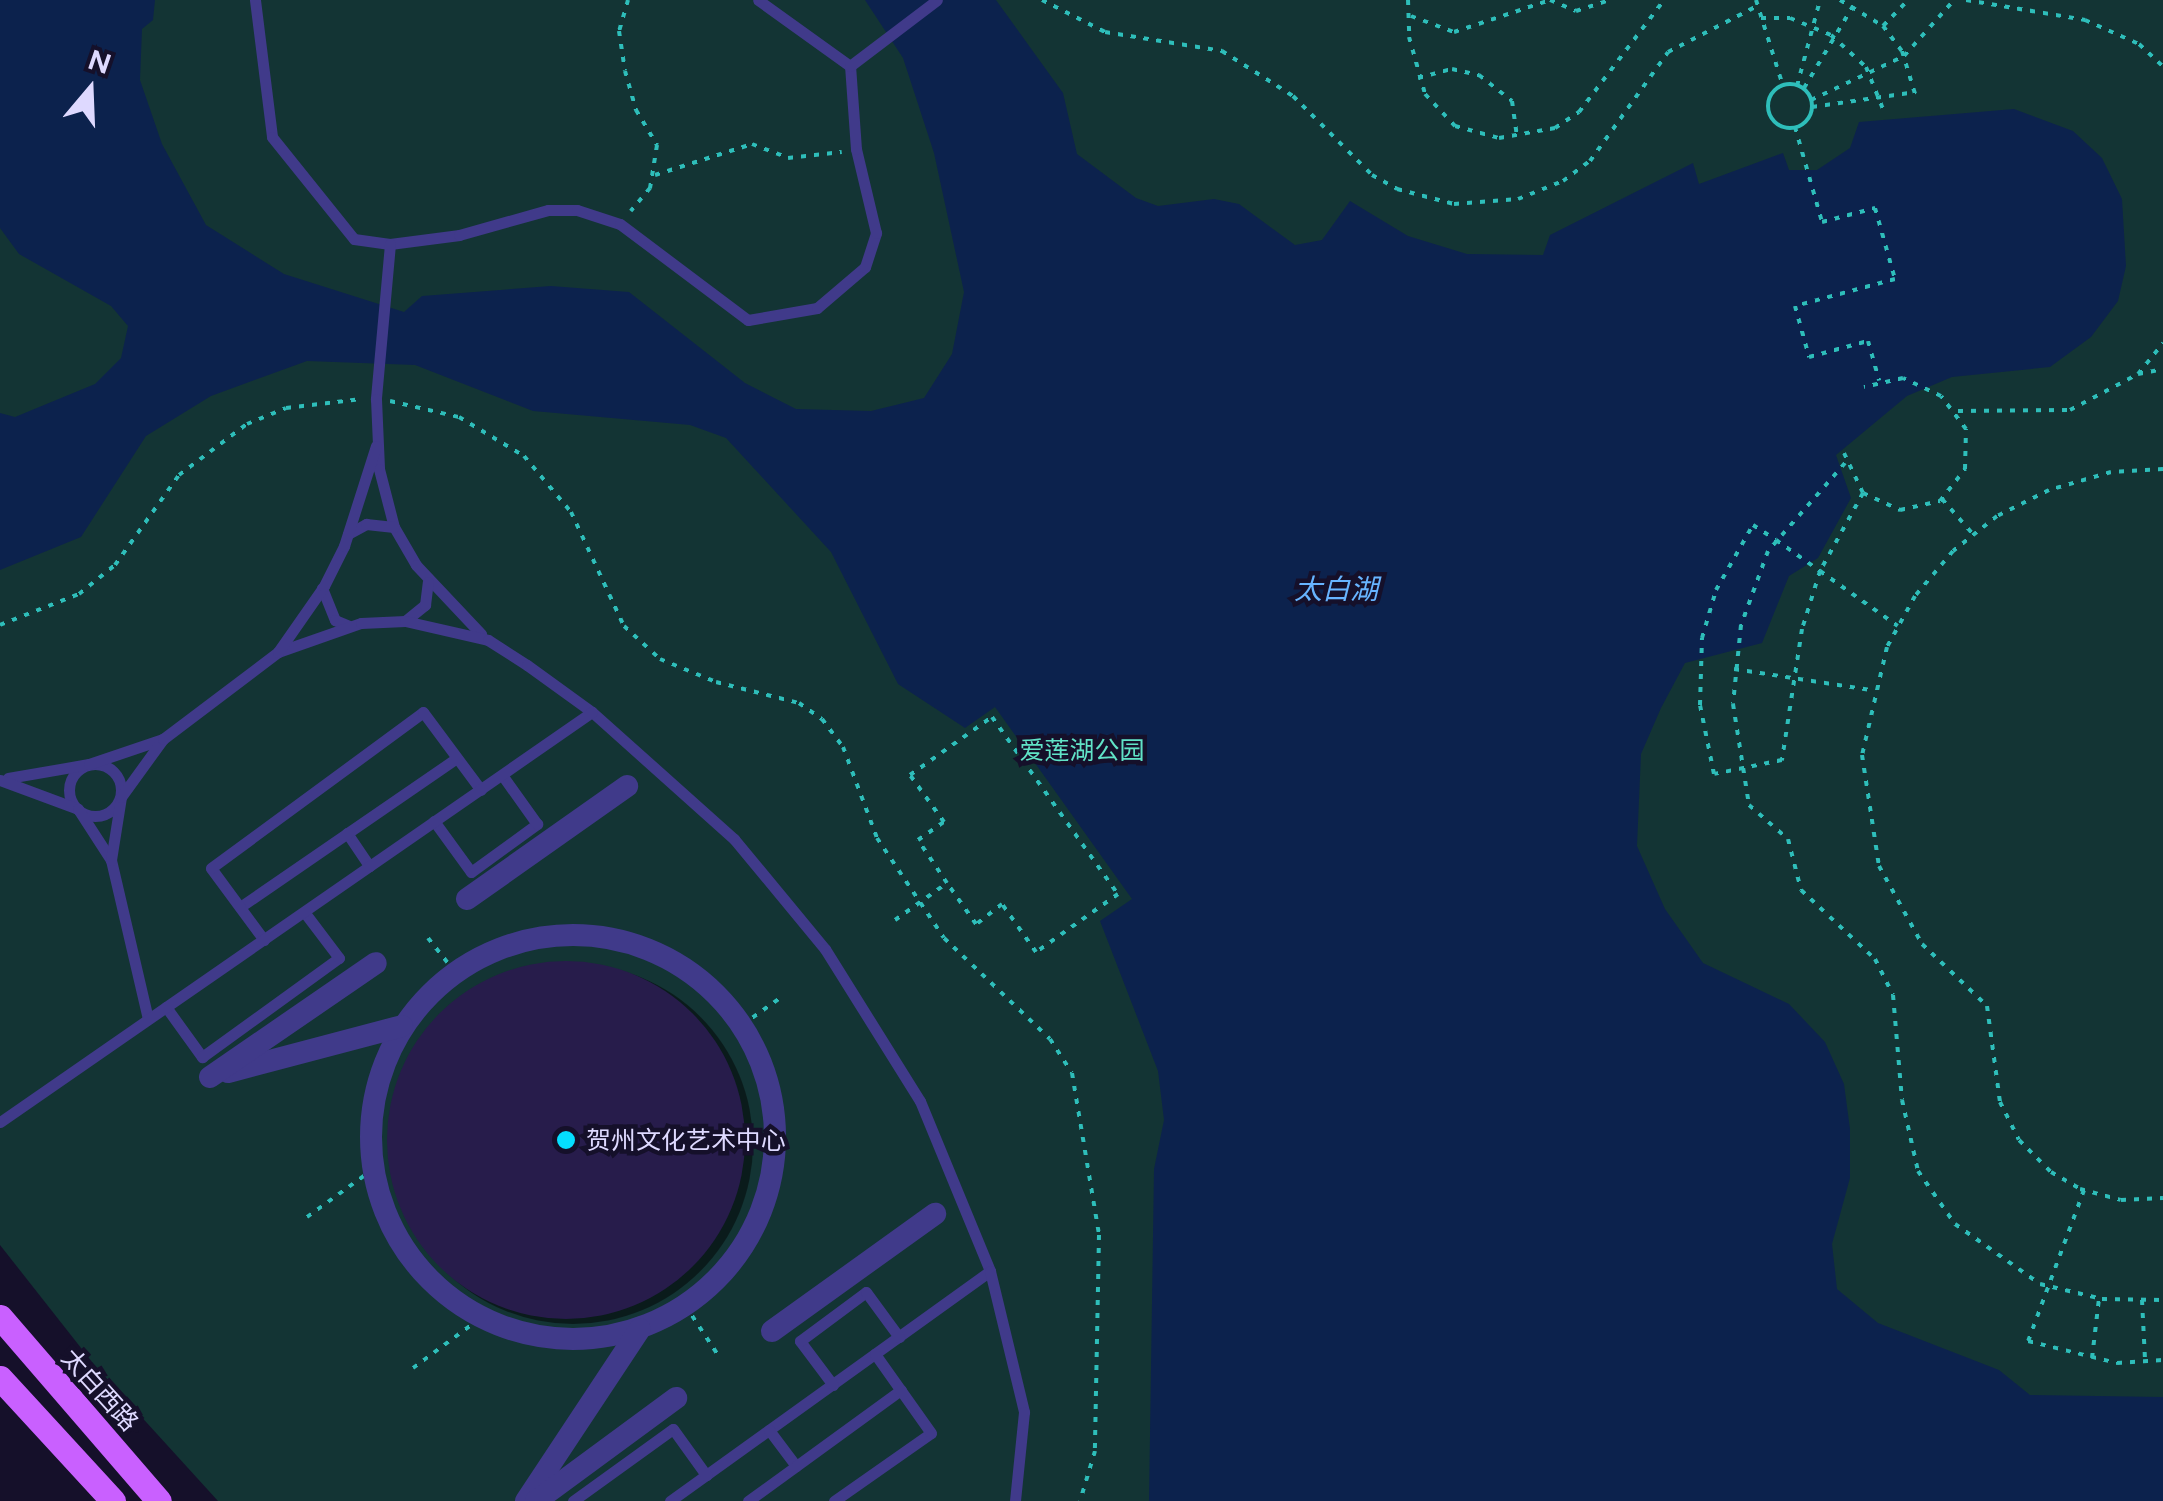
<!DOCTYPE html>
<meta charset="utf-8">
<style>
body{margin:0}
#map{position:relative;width:2163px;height:1501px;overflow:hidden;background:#15102a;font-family:Figtree,"Noto Sans SC",sans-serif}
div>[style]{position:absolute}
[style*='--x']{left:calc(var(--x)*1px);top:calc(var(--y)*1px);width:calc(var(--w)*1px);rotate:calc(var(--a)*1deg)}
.green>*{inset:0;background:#133434}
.water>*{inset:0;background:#0c224d}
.shadow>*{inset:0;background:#0007}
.round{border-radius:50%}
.building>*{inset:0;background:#271c4b}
.path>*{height:4px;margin-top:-2px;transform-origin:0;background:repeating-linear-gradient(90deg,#2ebeba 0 5px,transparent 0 13px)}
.path>.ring{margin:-2px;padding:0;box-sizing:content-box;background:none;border:4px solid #2ebeba;border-radius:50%}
.lane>*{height:11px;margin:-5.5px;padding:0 5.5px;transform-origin:5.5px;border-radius:5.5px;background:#403a8a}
.lane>.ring{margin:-5.5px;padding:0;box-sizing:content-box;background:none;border:11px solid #403a8a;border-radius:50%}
.street>*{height:22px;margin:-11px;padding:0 11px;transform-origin:11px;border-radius:11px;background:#403a8a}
.street>.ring{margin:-11px;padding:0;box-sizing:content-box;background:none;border:22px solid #403a8a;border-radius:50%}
.primary>*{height:25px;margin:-12.5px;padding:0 12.5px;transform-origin:12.5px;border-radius:12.5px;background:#c960ff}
.dots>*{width:28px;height:28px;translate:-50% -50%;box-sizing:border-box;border:5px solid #15102a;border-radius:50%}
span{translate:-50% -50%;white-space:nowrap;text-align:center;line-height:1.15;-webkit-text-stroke:9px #15102a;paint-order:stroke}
.park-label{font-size:25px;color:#61e3c7}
.poi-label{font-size:25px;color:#ded9ff}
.left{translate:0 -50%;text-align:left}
.street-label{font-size:25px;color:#ded9ff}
.water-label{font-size:28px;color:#67b4ff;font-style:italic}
.north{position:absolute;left:40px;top:40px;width:100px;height:100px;-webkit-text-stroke:8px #15102a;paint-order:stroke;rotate:19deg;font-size:28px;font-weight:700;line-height:40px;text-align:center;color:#ded9ff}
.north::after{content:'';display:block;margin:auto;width:35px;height:45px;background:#ded9ff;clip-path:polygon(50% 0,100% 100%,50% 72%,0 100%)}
</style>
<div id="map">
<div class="green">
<i style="clip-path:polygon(0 0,2163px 0,2163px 1501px,218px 1501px,96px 1367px,0 1245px)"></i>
</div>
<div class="water">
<i style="clip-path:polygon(0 0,155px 0,153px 20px,142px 29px,140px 80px,162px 144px,206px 225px,284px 274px,404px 312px,422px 296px,551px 286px,629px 292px,745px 383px,796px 409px,871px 411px,924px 398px,952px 354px,964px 292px,934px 153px,903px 58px,865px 0,996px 0,1063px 93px,1077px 154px,1136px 198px,1158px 206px,1214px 199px,1239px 204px,1295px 245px,1322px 240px,1350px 201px,1408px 236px,1467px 254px,1543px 255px,1550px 235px,1693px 163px,1699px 184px,1783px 153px,1789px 170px,1817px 170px,1850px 148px,1859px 122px,2014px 109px,2073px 131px,2102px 158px,2122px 199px,2126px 266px,2118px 301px,2091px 337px,2050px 367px,1952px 377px,1907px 396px,1836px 455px,1851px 498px,1818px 558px,1789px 576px,1762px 643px,1685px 663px,1661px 708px,1641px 754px,1637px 846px,1665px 909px,1703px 963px,1789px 1004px,1825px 1042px,1844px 1084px,1850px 1129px,1850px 1178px,1832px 1244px,1837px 1289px,1878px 1323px,1999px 1370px,2030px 1395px,2163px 1397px,2163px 1501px,1149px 1501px,1154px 1169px,1164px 1120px,1158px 1071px,1100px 921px,1132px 899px,995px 707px,965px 728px,898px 684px,831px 552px,726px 438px,690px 425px,533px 411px,415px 365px,307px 361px,211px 396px,146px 436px,81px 537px,0 570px,0 413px,15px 417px,95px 384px,121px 358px,128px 326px,111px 306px,19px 254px,0 228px)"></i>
</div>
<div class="shadow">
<i class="round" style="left:393px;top:964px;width:360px;height:360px"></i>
</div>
<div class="building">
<i class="round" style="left:387px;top:961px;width:358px;height:358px"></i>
</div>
<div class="path">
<i style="--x:628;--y:0;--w:32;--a:106"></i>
<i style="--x:619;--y:31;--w:40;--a:81.5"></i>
<i style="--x:625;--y:71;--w:41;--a:74.2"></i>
<i style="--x:636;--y:110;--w:41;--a:59"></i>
<i style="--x:657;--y:145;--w:44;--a:99.2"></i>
<i style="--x:650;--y:188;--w:30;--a:130"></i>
<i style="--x:1042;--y:0;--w:71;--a:26.9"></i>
<i style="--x:1105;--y:32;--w:119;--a:9.2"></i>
<i style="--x:1222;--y:51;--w:84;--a:32.4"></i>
<i style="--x:1293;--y:96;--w:112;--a:45"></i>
<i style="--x:1372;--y:175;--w:29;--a:29"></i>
<i style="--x:1397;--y:189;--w:59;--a:14.7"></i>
<i style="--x:1454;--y:204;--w:64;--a:-4.5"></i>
<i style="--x:1518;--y:199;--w:48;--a:-21.8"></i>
<i style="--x:1563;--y:181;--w:34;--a:-37"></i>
<i style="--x:1590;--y:161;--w:134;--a:-54.4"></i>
<i style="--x:1668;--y:52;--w:100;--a:-27.3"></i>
<i style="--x:1408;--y:0;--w:37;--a:88"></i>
<i style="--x:1409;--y:37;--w:59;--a:74.3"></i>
<i style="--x:1425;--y:94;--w:44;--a:46.8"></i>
<i style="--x:1455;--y:126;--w:46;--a:15.3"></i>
<i style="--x:1499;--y:138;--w:57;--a:-10.1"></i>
<i style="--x:1555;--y:128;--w:29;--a:-34"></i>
<i style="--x:1579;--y:112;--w:141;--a:-52.8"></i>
<i style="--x:1756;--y:0;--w:90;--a:72.6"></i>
<i style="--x:1840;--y:0;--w:50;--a:31.2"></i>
<i style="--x:1883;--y:26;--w:31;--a:53"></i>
<i style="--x:1902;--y:51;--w:48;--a:73.1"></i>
<i style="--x:1966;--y:0;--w:121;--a:9.5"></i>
<i style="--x:2085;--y:20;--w:59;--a:24"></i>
<i style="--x:2139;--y:44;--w:33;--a:43"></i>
<i style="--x:1411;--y:16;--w:46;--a:20.4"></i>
<i style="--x:1454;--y:32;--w:101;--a:-18.4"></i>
<i style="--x:1550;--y:0;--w:28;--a:23"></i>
<i style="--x:1576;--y:11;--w:35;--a:-18"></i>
<i style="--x:1761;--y:18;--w:29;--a:0"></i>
<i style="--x:1790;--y:18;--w:44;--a:22.5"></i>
<i style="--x:1831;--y:35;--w:47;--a:42.4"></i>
<i style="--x:1866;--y:67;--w:45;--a:68"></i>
<i style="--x:1883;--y:26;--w:36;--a:-46"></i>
<i style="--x:1418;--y:78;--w:35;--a:-15"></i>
<i style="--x:1452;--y:69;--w:28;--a:13"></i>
<i style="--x:1479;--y:75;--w:42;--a:38.2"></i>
<i style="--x:1512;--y:101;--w:34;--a:82"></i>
<i class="ring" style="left:1768px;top:84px;width:40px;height:40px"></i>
<i style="--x:1797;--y:86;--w:89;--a:-75"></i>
<i style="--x:1804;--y:88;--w:96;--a:-59.1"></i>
<i style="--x:1811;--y:100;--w:103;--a:-25.3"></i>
<i style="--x:1904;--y:56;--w:75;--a:-48.2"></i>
<i style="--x:1812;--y:107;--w:105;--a:-8.2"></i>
<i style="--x:1795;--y:127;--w:99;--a:74.1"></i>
<i style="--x:1822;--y:222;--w:55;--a:-14.8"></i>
<i style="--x:1875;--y:208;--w:74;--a:74.3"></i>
<i style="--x:1895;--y:279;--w:104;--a:164.9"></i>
<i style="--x:1795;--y:306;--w:53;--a:74.6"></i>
<i style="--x:1809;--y:357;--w:61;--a:-15.2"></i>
<i style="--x:1868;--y:341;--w:41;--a:74.2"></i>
<i style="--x:655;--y:175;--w:102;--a:-17.7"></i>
<i style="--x:752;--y:144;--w:39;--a:21"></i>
<i style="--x:788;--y:158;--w:54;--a:-6.3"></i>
<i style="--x:2138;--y:374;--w:40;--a:-51"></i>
<i style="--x:390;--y:401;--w:71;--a:13.1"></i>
<i style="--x:459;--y:417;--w:76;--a:31"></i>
<i style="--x:524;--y:456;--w:73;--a:50"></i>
<i style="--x:571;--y:512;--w:126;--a:65.1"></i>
<i style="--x:624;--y:626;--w:49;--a:42.5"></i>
<i style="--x:660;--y:659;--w:61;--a:22.3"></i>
<i style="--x:716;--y:682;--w:86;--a:14.2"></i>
<i style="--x:799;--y:703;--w:28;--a:35"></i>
<i style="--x:822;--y:719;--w:35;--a:53"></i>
<i style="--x:843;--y:747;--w:97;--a:69.5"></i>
<i style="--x:877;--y:838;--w:120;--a:56.2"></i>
<i style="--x:944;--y:938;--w:146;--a:43.6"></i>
<i style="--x:1050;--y:1039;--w:40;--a:57.1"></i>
<i style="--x:1072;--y:1073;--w:164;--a:80.5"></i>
<i style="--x:1099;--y:1235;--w:216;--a:91.1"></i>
<i style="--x:1095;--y:1451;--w:52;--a:106.7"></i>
<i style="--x:1958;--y:411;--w:112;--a:-0.5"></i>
<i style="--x:2070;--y:410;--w:77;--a:-27.9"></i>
<i style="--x:2138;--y:374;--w:25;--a:-11"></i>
<i style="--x:1844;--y:453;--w:44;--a:64.6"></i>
<i style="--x:1863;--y:493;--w:41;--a:24.7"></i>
<i style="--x:1900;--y:510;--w:41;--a:-12.7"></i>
<i style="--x:1940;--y:501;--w:41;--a:-52"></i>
<i style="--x:1965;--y:469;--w:40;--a:-88.6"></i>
<i style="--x:1966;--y:429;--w:41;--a:-127.1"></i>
<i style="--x:1941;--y:396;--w:42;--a:-154.7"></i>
<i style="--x:1903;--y:378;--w:40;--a:167"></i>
<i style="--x:1845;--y:463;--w:117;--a:131.2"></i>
<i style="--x:1768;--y:551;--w:79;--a:110"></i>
<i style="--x:1741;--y:625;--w:79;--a:95.8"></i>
<i style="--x:1733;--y:704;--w:102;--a:81"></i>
<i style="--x:1749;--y:805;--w:52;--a:41.1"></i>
<i style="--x:1788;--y:839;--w:53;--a:75.7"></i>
<i style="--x:1801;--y:890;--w:101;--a:43"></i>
<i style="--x:1875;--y:959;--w:40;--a:63.4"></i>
<i style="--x:1893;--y:995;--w:105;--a:85.1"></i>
<i style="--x:1902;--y:1100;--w:73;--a:77.3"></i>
<i style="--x:1918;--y:1171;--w:65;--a:55.1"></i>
<i style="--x:1955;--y:1224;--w:104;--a:35.2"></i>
<i style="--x:2040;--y:1284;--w:64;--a:13.6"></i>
<i style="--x:2102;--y:1299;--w:61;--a:0.9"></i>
<i style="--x:2163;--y:469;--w:52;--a:176.7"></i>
<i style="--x:2111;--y:472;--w:65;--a:163.8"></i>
<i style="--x:2049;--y:490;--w:58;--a:153.4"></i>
<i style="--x:1997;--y:516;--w:56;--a:141.5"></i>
<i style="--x:1953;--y:551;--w:59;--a:130.2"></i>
<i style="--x:1915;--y:596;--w:58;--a:118.8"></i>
<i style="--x:1887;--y:647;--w:111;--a:103"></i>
<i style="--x:1862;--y:755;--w:112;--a:81.3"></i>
<i style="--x:1879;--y:866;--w:89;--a:61.1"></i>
<i style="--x:1922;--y:944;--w:90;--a:43.6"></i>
<i style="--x:1987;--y:1006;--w:97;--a:82.3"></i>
<i style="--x:2000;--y:1102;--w:42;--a:63.4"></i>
<i style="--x:2019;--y:1140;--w:45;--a:45"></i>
<i style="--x:2051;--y:1172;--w:34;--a:30"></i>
<i style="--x:2080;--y:1189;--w:42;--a:15"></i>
<i style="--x:2121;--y:1200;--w:42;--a:-2.7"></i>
<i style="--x:1863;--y:493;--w:89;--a:118.9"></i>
<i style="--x:1820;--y:571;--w:61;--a:107.2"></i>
<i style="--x:1802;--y:629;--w:133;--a:98.7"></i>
<i style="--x:1782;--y:760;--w:69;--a:168.4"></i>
<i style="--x:1714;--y:774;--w:70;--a:-101.5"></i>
<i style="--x:1700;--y:705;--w:67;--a:-88.3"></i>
<i style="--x:1702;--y:638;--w:50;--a:-73.7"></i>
<i style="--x:1716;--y:590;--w:75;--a:-60.4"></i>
<i style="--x:1753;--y:525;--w:27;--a:33"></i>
<i style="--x:1776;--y:540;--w:54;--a:35.2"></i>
<i style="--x:1820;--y:571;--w:95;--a:35.2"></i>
<i style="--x:1942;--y:499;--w:45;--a:48.6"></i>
<i style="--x:0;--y:625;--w:85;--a:-21.4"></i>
<i style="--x:79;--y:594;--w:46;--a:-38.9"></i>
<i style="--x:115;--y:565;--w:110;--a:-54.6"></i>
<i style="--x:179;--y:475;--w:85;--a:-36.9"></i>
<i style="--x:247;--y:424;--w:42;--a:-22.3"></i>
<i style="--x:286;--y:408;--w:76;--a:-6.8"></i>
<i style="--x:1734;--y:669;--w:140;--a:8.7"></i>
<i style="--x:895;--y:920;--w:64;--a:-35.4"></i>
<i style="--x:947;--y:883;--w:52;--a:-124"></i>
<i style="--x:918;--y:840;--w:32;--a:-35"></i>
<i style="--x:944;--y:822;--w:58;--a:-125.9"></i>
<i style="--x:910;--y:775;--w:100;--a:-35.3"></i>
<i style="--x:992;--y:717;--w:217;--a:54.6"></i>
<i style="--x:1118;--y:894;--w:100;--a:144.7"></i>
<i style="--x:1036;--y:952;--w:59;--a:-125.3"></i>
<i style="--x:1002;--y:904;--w:33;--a:142"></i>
<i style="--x:976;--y:924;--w:50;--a:-125.3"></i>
<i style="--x:428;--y:938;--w:43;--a:51.5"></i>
<i style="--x:742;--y:1025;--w:47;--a:-35.4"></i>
<i style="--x:2084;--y:1190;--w:161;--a:110.3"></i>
<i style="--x:2028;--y:1341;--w:92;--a:13.9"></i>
<i style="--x:2117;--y:1363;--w:46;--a:-3.7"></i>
<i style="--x:307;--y:1217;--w:80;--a:-35.9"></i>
<i style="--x:2142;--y:1300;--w:60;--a:87.1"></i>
<i style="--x:685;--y:1305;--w:64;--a:56.6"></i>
<i style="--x:2092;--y:1358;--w:60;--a:-83.3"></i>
<i style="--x:413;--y:1368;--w:86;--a:-36.5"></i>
</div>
<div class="lane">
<i style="--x:255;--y:0;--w:138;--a:82.9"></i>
<i style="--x:272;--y:137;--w:131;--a:51.2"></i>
<i style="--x:354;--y:239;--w:36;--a:8"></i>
<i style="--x:390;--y:244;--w:70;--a:-7.4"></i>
<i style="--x:459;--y:235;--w:92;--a:-15.7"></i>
<i style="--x:548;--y:210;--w:29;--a:0"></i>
<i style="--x:577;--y:210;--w:45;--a:18"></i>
<i style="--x:620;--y:224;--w:160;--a:36.9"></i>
<i style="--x:748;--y:320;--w:70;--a:-9.9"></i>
<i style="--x:817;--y:308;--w:63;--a:-40.5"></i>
<i style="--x:865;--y:267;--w:36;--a:-72"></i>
<i style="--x:876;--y:233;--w:86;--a:-103.4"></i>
<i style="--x:856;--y:149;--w:83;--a:-94.1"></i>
<i style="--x:850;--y:66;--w:113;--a:-144.3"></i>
<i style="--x:850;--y:66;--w:109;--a:-37.2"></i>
<i style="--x:390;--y:244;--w:156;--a:95.2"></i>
<i style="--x:376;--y:399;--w:70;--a:87.5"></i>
<i style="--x:379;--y:469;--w:60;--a:75.5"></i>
<i style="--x:394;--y:527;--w:44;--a:59.9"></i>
<i style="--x:416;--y:565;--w:95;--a:46.7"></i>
<i style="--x:348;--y:534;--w:21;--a:-29"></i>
<i style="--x:366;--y:524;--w:28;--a:6"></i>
<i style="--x:322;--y:588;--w:35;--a:68"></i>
<i style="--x:335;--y:620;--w:15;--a:23"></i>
<i style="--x:405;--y:621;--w:26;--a:-39"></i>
<i style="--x:425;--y:605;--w:23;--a:-83"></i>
<i style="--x:278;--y:652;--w:88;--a:-19.3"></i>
<i style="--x:361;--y:623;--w:44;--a:-2.6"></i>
<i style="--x:405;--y:621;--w:85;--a:12.9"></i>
<i style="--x:488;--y:640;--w:46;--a:32.7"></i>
<i style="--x:527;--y:665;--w:80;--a:35.9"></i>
<i style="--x:592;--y:712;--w:191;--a:41.8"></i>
<i style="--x:734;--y:839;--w:143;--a:50.4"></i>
<i style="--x:825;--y:949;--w:179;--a:58"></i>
<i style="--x:920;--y:1101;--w:184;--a:67.6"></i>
<i style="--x:990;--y:1271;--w:394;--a:144.3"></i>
<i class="ring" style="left:69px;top:764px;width:41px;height:41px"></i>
<i style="--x:8;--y:778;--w:82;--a:-9.8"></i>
<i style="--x:89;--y:764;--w:78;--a:-18.7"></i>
<i style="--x:0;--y:780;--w:83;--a:20.4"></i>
<i style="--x:78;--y:809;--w:61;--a:57.1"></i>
<i style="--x:111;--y:860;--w:163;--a:76.9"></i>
<i style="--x:434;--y:821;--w:63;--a:54"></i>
<i style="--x:471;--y:872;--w:82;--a:-36"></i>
<i style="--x:537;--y:824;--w:60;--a:-125.5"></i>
<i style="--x:347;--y:833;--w:40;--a:56"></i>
<i style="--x:111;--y:860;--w:64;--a:-81"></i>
<i style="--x:121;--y:797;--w:72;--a:-54.1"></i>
<i style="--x:163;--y:739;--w:144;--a:-37.1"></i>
<i style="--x:278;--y:652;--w:80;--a:-55.1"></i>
<i style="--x:324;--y:586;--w:45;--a:-63.4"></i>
<i style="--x:344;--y:546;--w:105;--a:-72.3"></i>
<i style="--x:240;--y:907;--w:263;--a:-34.5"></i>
<i style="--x:264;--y:940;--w:89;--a:-126.4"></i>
<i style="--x:211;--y:868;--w:263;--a:-36.3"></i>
<i style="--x:423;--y:712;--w:97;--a:53.4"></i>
<i style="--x:166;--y:1007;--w:62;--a:54.2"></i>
<i style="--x:202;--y:1057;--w:169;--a:-35.9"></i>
<i style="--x:339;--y:958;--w:56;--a:-127.1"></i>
<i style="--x:0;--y:1122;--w:720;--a:-34.71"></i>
<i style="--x:990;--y:1271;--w:145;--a:76.4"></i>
<i style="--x:1024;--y:1412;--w:89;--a:95.8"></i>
<i style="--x:833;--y:1385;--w:55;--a:-126.9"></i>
<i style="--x:800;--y:1341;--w:82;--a:-36.6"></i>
<i style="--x:866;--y:1292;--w:56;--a:53.7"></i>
<i style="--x:769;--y:1430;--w:45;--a:53.1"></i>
<i style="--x:573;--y:1501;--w:123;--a:-35.8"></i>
<i style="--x:673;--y:1429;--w:57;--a:54.3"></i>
<i style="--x:748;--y:1501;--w:189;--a:-36"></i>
<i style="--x:834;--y:1501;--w:118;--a:-35"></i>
<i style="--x:931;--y:1433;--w:97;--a:-125.3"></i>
</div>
<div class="street">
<i style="--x:467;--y:899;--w:196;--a:-35.2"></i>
<i class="ring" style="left:371px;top:935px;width:382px;height:382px"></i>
<i style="--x:228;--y:1072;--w:180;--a:-14.8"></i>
<i style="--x:210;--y:1077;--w:201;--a:-34.5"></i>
<i style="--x:772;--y:1331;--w:201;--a:-35.7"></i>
<i style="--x:526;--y:1501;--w:206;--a:-56.5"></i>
<i style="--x:536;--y:1501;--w:174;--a:-36.3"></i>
</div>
<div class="primary">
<i style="--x:0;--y:1317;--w:243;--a:49.2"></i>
<i style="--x:0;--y:1378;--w:167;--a:47.4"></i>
</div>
<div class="dots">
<i style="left:566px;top:1140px;background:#05deff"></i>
</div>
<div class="park-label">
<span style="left:1082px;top:750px">爱莲湖公园</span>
</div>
<div class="poi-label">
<span class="left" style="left:586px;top:1140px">贺州文化艺术中心</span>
</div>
<div class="street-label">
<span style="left:100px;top:1390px;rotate:48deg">太白西路</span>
</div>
<div class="water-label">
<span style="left:1336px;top:589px">太白湖</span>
</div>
<div class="north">N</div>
</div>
